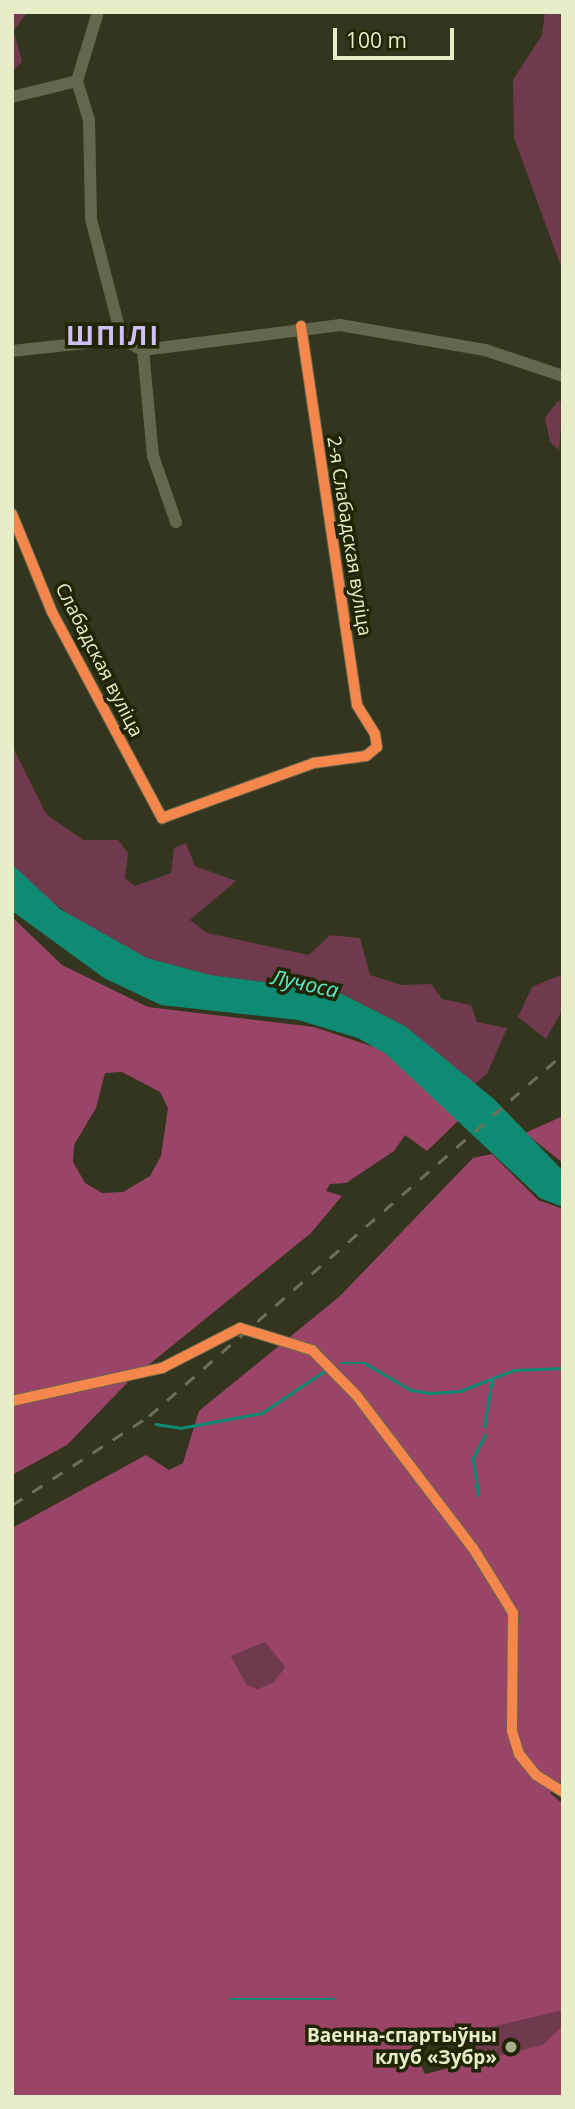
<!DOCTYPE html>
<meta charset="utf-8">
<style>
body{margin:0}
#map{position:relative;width:575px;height:2109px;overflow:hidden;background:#33351f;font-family:"Open Sans",sans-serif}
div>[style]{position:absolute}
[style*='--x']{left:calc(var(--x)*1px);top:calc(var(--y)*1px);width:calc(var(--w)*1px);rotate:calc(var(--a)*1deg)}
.green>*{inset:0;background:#703a4e}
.forest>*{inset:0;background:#9a4567}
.water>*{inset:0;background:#0f8b74}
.stream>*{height:2.5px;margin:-1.25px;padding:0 1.25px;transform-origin:1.25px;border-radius:1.25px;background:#0f8b74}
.minor>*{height:12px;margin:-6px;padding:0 6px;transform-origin:6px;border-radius:6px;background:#63674b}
.rail>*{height:2.5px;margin-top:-1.25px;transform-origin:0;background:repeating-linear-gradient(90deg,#6d7059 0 12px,transparent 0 24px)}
.cycleway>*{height:10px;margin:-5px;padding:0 5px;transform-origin:5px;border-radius:5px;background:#f5874c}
.dots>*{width:19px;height:19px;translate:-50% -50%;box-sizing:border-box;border:4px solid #222504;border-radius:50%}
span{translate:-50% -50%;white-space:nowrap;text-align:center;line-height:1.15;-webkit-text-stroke:7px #222504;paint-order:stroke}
.street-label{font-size:19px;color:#e7eec7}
.poi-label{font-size:19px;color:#e7eec7;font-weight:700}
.right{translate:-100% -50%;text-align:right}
.water-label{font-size:21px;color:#5bedcd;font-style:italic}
.district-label{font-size:26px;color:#cec1fa;font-weight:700;letter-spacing:2px}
.frame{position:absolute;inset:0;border:14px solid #e7eec7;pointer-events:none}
.scale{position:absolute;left:333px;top:28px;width:121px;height:32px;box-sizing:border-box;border:4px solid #e7eec7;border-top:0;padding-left:9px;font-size:21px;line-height:24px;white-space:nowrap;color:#e7eec7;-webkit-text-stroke:5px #222504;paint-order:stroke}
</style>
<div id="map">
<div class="green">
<i style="clip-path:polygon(12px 12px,27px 12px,14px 31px,22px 62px,14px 70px)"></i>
<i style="clip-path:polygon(545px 12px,563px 15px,563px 272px,514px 138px,513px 80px,542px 35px)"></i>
<i style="clip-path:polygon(558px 401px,563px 402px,559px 450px,550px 442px,545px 418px)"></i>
<i style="clip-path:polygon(12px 745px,46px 814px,83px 840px,118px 840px,128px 853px,125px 878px,135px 886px,171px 873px,174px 848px,186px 843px,195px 866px,236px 881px,190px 920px,207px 933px,309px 955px,330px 935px,360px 938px,370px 975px,402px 985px,431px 984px,442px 999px,471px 1005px,477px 1022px,507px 1028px,487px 1074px,474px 1085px,405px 1026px,338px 992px,210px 975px,147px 958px,97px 935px,24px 881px,12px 864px)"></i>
<i style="clip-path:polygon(563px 974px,563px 1009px,546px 1039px,518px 1017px,532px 987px)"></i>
<i style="clip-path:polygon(265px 1642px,285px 1667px,274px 1682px,258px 1689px,247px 1685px,231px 1656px)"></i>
<i style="clip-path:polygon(563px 1982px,563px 2097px,466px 2076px,453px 2018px)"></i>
</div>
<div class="forest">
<i style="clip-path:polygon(evenodd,12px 917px,62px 965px,148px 1007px,314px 1027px,380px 1049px,460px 1119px,427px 1151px,405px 1135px,394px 1151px,346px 1183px,330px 1184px,326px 1191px,342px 1196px,311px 1233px,130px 1380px,67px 1445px,12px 1475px,12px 917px,122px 1072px,160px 1092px,168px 1108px,161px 1156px,150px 1176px,123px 1192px,102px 1193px,85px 1183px,73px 1162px,74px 1145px,96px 1108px,105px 1073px,122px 1072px)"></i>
<i style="clip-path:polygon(563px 1116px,563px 1163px,525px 1133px)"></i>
<i style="clip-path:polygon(evenodd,492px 1154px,538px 1200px,563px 1209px,563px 1779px,550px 1793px,563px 1804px,563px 2010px,412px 2046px,425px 2074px,543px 2045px,563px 2026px,563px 2097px,12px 2097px,12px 1528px,146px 1455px,169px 1470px,183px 1463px,199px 1411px,340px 1296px,473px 1158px,492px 1154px,265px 1642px,285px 1667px,274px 1682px,258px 1689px,247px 1685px,231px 1656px,265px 1642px)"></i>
</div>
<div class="water">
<i style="clip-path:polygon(12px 864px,60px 909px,147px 958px,210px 975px,338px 992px,405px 1026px,495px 1100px,563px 1171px,563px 1207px,540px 1198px,386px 1054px,358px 1038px,298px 1020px,161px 1005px,104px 978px,12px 911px)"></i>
</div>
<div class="stream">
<i style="--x:341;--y:1363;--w:24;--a:0"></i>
<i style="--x:365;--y:1363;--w:53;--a:30.4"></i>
<i style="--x:411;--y:1390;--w:20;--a:9"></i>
<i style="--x:431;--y:1393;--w:29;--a:-4"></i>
<i style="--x:460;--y:1391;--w:58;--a:-21.3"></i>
<i style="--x:514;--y:1370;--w:49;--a:-2.3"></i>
<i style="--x:156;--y:1424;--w:24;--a:9"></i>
<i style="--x:180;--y:1428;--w:83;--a:-10.4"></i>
<i style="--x:262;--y:1413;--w:77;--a:-33.9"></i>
<i style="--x:484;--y:1427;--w:49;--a:-80.5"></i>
<i style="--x:478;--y:1495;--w:37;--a:-98"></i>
<i style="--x:473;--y:1458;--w:26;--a:-62"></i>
<i style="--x:230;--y:1999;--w:104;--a:0"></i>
</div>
<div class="minor">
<i style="--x:77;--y:81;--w:41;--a:72.9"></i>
<i style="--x:89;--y:120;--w:99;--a:88.8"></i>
<i style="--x:91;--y:219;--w:124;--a:75.5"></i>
<i style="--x:12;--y:97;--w:67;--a:-13.8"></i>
<i style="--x:77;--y:81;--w:72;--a:-73.1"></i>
<i style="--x:143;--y:350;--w:106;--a:84.6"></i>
<i style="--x:153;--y:456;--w:70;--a:70.8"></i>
<i style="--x:12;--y:351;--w:111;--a:-6.2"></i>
<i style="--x:122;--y:339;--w:24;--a:28"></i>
<i style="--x:143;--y:350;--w:199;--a:-7.2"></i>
<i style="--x:340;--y:325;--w:147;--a:9.8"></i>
<i style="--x:485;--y:350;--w:82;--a:18.4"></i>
<i style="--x:12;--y:514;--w:106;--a:67.8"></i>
<i style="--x:52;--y:612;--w:234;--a:61.9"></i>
<i style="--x:162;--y:818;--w:162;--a:-19.9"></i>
<i style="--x:314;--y:763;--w:52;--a:-7.7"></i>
<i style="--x:366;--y:756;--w:14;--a:-39"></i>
<i style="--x:377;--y:747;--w:13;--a:-99"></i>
<i style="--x:375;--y:734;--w:34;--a:-122"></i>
<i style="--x:357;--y:705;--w:383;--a:-98.4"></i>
<i style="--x:12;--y:1401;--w:154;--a:-12.4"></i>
<i style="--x:162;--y:1368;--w:88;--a:-27.1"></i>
<i style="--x:240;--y:1328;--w:75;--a:17"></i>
<i style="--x:312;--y:1350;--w:64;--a:45.6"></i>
<i style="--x:357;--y:1396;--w:191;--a:52.7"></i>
<i style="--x:473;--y:1548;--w:76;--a:58.4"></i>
<i style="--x:513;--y:1613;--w:118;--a:90.5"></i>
<i style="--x:512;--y:1731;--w:24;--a:73"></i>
<i style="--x:519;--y:1754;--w:27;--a:51"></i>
<i style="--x:536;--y:1775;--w:32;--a:32"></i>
</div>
<div class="rail">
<i style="--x:12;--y:1505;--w:163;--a:-33"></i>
<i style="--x:149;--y:1416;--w:550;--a:-41.17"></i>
</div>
<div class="cycleway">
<i style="--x:12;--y:514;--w:106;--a:67.8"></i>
<i style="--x:52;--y:612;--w:234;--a:61.9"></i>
<i style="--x:162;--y:818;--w:162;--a:-19.9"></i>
<i style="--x:314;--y:763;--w:52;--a:-7.7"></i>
<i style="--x:366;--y:756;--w:14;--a:-39"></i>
<i style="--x:377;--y:747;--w:13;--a:-99"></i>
<i style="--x:375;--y:734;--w:34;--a:-122"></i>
<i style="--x:357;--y:705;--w:383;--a:-98.4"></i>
<i style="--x:12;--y:1401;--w:154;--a:-12.4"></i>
<i style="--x:162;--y:1368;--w:88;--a:-27.1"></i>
<i style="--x:240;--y:1328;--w:75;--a:17"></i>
<i style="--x:312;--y:1350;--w:64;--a:45.6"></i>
<i style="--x:357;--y:1396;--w:191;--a:52.7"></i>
<i style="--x:473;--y:1548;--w:76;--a:58.4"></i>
<i style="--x:513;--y:1613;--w:118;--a:90.5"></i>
<i style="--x:512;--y:1731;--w:24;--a:73"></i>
<i style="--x:519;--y:1754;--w:27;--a:51"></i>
<i style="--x:536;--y:1775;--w:32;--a:32"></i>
</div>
<div class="dots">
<i style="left:511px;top:2047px;background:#a8ad8c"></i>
</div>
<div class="street-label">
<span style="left:349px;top:536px;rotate:81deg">2-я Слабадская вуліца</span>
<span style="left:99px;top:660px;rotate:63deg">Слабадская вуліца</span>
</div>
<div class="poi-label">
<span class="right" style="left:497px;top:2047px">Ваенна-спартыўны<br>клуб «Зубр»</span>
</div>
<div class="water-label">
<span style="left:305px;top:983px;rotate:12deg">Лучоса</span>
</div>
<div class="district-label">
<span style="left:113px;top:336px">ШПІЛІ</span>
</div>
<div class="frame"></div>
<div class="scale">100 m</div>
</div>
